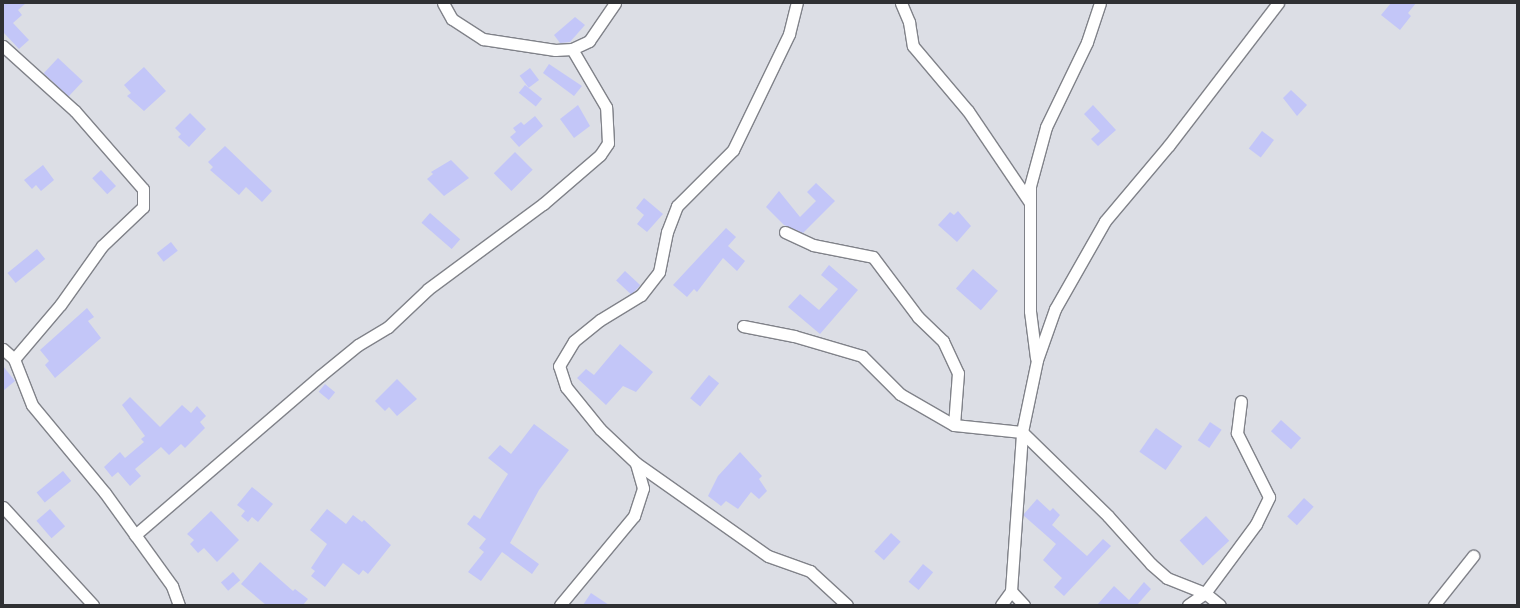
<!DOCTYPE html>
<style>
body{margin:0}
#map{position:relative;width:1520px;height:608px;overflow:hidden;background:#dcdee5;font-family:"Source Serif 4",serif}
div>[style]{position:absolute}
[style*='--x']{left:calc(var(--x)*1px);top:calc(var(--y)*1px);width:calc(var(--w)*1px);rotate:calc(var(--a)*1deg)}
.building>*{inset:0;background:#c3c6f8;transform-origin:0 0}
.roads{filter:drop-shadow(1px 0 #808289) drop-shadow(-1px 0 #808289) drop-shadow(0 1px #808289) drop-shadow(0 -1px #808289)}
.minor>*{height:11px;margin:-5.5px;padding:0 5.5px;transform-origin:5.5px;border-radius:5.5px;background:#fff}
span{translate:-50% -50%;white-space:nowrap;text-align:center;line-height:1.15;-webkit-text-stroke:3.5px #dcdee5;paint-order:stroke}
.frame{position:absolute;inset:0;border:4px solid #2f3033;pointer-events:none}
</style>
<div id="map">
<div class="building">
<i style="clip-path:polygon(3px 3px,26px 3px,18px 10px,22px 15px,13px 23px,29px 40px,19px 49px,3px 32px)"></i>
<i style="clip-path:polygon(1391px 3px,1416px 3px,1408px 13px,1411px 16px,1400px 30px,1381px 15px)"></i>
<i style="clip-path:polygon(575px 17px,585px 25px,570px 42px,560px 43px,554px 35px)"></i>
<i style="left:58px;top:58px;width:34px;height:21px;rotate:43deg"></i>
<i style="clip-path:polygon(549px 64px,582px 86px,574px 96px,543px 73px)"></i>
<i style="clip-path:polygon(144px 67px,166px 91px,144px 111px,127px 96px,131px 93px,124px 85px)"></i>
<i style="left:530px;top:68px;width:15px;height:13px;rotate:53deg"></i>
<i style="left:525px;top:85px;width:22px;height:10px;rotate:39deg"></i>
<i style="clip-path:polygon(1291px 90px,1307px 105px,1297px 116px,1283px 98px)"></i>
<i style="clip-path:polygon(578px 105px,590px 126px,574px 138px,560px 119px)"></i>
<i style="clip-path:polygon(1093px 105px,1116px 130px,1098px 146px,1091px 139px,1100px 131px,1084px 114px)"></i>
<i style="clip-path:polygon(190px 113px,206px 129px,189px 147px,178px 137px,181px 134px,175px 128px)"></i>
<i style="clip-path:polygon(535px 116px,543px 126px,519px 147px,510px 137px,516px 132px,513px 128px,521px 122px,524px 125px)"></i>
<i style="left:1262px;top:131px;width:15px;height:22px;rotate:37deg"></i>
<i style="clip-path:polygon(225px 146px,272px 191px,262px 202px,246px 187px,239px 195px,210px 170px,213px 167px,208px 162px)"></i>
<i style="left:515px;top:152px;width:25px;height:30px;rotate:45deg"></i>
<i style="clip-path:polygon(451px 160px,469px 178px,444px 196px,427px 179px,433px 174px,431px 172px)"></i>
<i style="clip-path:polygon(43px 165px,54px 180px,41px 191px,36px 185px,32px 189px,24px 180px)"></i>
<i style="left:101px;top:170px;width:22px;height:12px;rotate:47deg"></i>
<i style="clip-path:polygon(816px 183px,835px 201px,803px 233px,784px 225px,766px 207px,779px 191px,800px 217px,816px 201px,807px 192px)"></i>
<i style="clip-path:polygon(644px 198px,663px 214px,647px 232px,637px 224px,644px 215px,636px 208px)"></i>
<i style="clip-path:polygon(958px 211px,971px 226px,957px 242px,938px 225px,950px 212px,954px 215px)"></i>
<i style="left:430px;top:213px;width:40px;height:13px;rotate:41deg"></i>
<i style="clip-path:polygon(726px 228px,736px 237px,728px 246px,745px 261px,737px 271px,723px 258px,697px 292px,694px 289px,687px 297px,673px 285px)"></i>
<i style="left:171px;top:242px;width:11px;height:18px;rotate:52deg"></i>
<i style="left:37px;top:249px;width:13px;height:38px;rotate:51deg"></i>
<i style="clip-path:polygon(829px 265px,858px 290px,820px 334px,788px 307px,800px 294px,819px 310px,838px 289px,821px 275px)"></i>
<i style="left:973px;top:269px;width:33px;height:26px;rotate:41deg"></i>
<i style="left:625px;top:271px;width:21px;height:13px;rotate:43deg"></i>
<i style="clip-path:polygon(87px 308px,94px 317px,88px 321px,101px 338px,55px 378px,45px 365px,49px 361px,40px 350px)"></i>
<i style="clip-path:polygon(620px 344px,653px 372px,636px 392px,623px 386px,606px 405px,577px 378px,586px 369px,594px 375px)"></i>
<i style="clip-path:polygon(3px 366px,15px 381px,3px 391px)"></i>
<i style="left:709px;top:375px;width:13px;height:30px;rotate:39deg"></i>
<i style="clip-path:polygon(397px 379px,417px 399px,397px 416px,389px 407px,385px 411px,375px 401px)"></i>
<i style="left:325px;top:384px;width:13px;height:10px;rotate:39deg"></i>
<i style="clip-path:polygon(130px 397px,160px 427px,182px 405px,191px 413px,197px 406px,206px 416px,200px 422px,205px 428px,185px 448px,181px 444px,169px 455px,161px 447px,135px 469px,141px 476px,130px 486px,118px 472px,112px 477px,104px 467px,120px 452px,125px 458px,144px 442px,141px 439px,145px 436px,122px 405px)"></i>
<i style="left:1281px;top:420px;width:27px;height:15px;rotate:42deg"></i>
<i style="left:1210px;top:422px;width:14px;height:22px;rotate:34deg"></i>
<i style="clip-path:polygon(534px 424px,569px 450px,539px 490px,510px 543px,539px 564px,532px 574px,502px 552px,481px 581px,468px 572px,484px 552px,479px 548px,486px 539px,467px 524px,474px 515px,480px 519px,508px 474px,488px 458px,500px 445px,511px 454px)"></i>
<i style="left:1156px;top:428px;width:32px;height:29px;rotate:35deg"></i>
<i style="clip-path:polygon(740px 452px,762px 476px,759px 479px,767px 491px,759px 499px,751px 492px,738px 509px,726px 501px,721px 506px,708px 496px,718px 476px)"></i>
<i style="left:63px;top:471px;width:13px;height:34px;rotate:51deg"></i>
<i style="clip-path:polygon(252px 487px,273px 504px,258px 522px,252px 517px,248px 522px,241px 516px,245px 511px,237px 505px)"></i>
<i style="left:1304px;top:498px;width:13px;height:25px;rotate:42deg"></i>
<i style="clip-path:polygon(1037px 499px,1050px 511px,1053px 508px,1060px 515px,1052px 525px,1087px 556px,1103px 539px,1111px 546px,1064px 596px,1054px 587px,1062px 578px,1043px 560px,1056px 544px,1023px 515px)"></i>
<i style="left:50px;top:509px;width:23px;height:18px;rotate:49deg"></i>
<i style="clip-path:polygon(327px 509px,346px 524px,353px 515px,362px 522px,364px 520px,391px 545px,368px 574px,363px 570px,359px 575px,343px 563px,325px 587px,311px 576px,315px 571px,311px 568px,327px 544px,310px 530px)"></i>
<i style="clip-path:polygon(211px 511px,239px 540px,217px 562px,204px 548px,198px 553px,190px 544px,194px 540px,187px 534px)"></i>
<i style="left:1206px;top:516px;width:34px;height:36px;rotate:47deg"></i>
<i style="left:891px;top:533px;width:13px;height:25px;rotate:42deg"></i>
<i style="clip-path:polygon(260px 562px,293px 591px,295px 589px,308px 599px,303px 605px,266px 605px,241px 584px)"></i>
<i style="left:923px;top:564px;width:13px;height:23px;rotate:39deg"></i>
<i style="left:233px;top:572px;width:11px;height:16px;rotate:49deg"></i>
<i style="clip-path:polygon(1144px 582px,1151px 589px,1137px 605px,1097px 605px,1114px 586px,1129px 600px)"></i>
<i style="clip-path:polygon(591px 593px,609px 605px,583px 605px)"></i>
</div>
<div class="roads">
<div class="minor">
<i style="--x:443;--y:3;--w:18;--a:61"></i>
<i style="--x:452;--y:19;--w:37;--a:33"></i>
<i style="--x:483;--y:39;--w:73;--a:8.7"></i>
<i style="--x:555;--y:50;--w:17;--a:-3"></i>
<i style="--x:572;--y:49;--w:19;--a:-25"></i>
<i style="--x:589;--y:41;--w:46;--a:-55.6"></i>
<i style="--x:901;--y:3;--w:21;--a:67"></i>
<i style="--x:909;--y:22;--w:24;--a:81"></i>
<i style="--x:913;--y:46;--w:85;--a:49.8"></i>
<i style="--x:968;--y:111;--w:109;--a:55.9"></i>
<i style="--x:3;--y:46;--w:97;--a:42.1"></i>
<i style="--x:75;--y:111;--w:103;--a:48.9"></i>
<i style="--x:143;--y:189;--w:18;--a:90"></i>
<i style="--x:143;--y:207;--w:57;--a:136.4"></i>
<i style="--x:102;--y:246;--w:72;--a:125.4"></i>
<i style="--x:60;--y:305;--w:71;--a:130.4"></i>
<i style="--x:785;--y:232;--w:31;--a:25"></i>
<i style="--x:813;--y:245;--w:61;--a:11.3"></i>
<i style="--x:873;--y:257;--w:75;--a:53.1"></i>
<i style="--x:918;--y:317;--w:35;--a:44"></i>
<i style="--x:943;--y:341;--w:35;--a:65"></i>
<i style="--x:958;--y:373;--w:52;--a:94.4"></i>
<i style="--x:743;--y:326;--w:52;--a:11.1"></i>
<i style="--x:794;--y:336;--w:71;--a:16.4"></i>
<i style="--x:862;--y:356;--w:54;--a:45"></i>
<i style="--x:900;--y:394;--w:62;--a:29.9"></i>
<i style="--x:954;--y:425;--w:68;--a:5.9"></i>
<i style="--x:1022;--y:432;--w:120;--a:44.3"></i>
<i style="--x:1108;--y:516;--w:64;--a:48.1"></i>
<i style="--x:1151;--y:564;--w:21;--a:41"></i>
<i style="--x:1167;--y:578;--w:41;--a:21.5"></i>
<i style="--x:1205;--y:593;--w:19;--a:39"></i>
<i style="--x:3;--y:349;--w:15;--a:42"></i>
<i style="--x:14;--y:359;--w:49;--a:68.6"></i>
<i style="--x:32;--y:405;--w:114;--a:50.3"></i>
<i style="--x:105;--y:493;--w:115;--a:54.2"></i>
<i style="--x:172;--y:586;--w:20;--a:70"></i>
<i style="--x:1036;--y:358;--w:47;--a:-97.3"></i>
<i style="--x:1030;--y:311;--w:125;--a:-90"></i>
<i style="--x:1030;--y:186;--w:61;--a:-74.8"></i>
<i style="--x:1046;--y:127;--w:94;--a:-64.2"></i>
<i style="--x:1087;--y:42;--w:41;--a:-71.6"></i>
<i style="--x:636;--y:463;--w:161;--a:35.2"></i>
<i style="--x:768;--y:556;--w:45;--a:19.7"></i>
<i style="--x:810;--y:571;--w:50;--a:42.6"></i>
<i style="--x:3;--y:507;--w:133;--a:47.4"></i>
<i style="--x:135;--y:535;--w:244;--a:-40.7"></i>
<i style="--x:320;--y:376;--w:49;--a:-39.2"></i>
<i style="--x:358;--y:345;--w:35;--a:-31"></i>
<i style="--x:388;--y:327;--w:55;--a:-43.5"></i>
<i style="--x:428;--y:289;--w:143;--a:-36.5"></i>
<i style="--x:543;--y:204;--w:75;--a:-40.7"></i>
<i style="--x:600;--y:155;--w:14;--a:-56"></i>
<i style="--x:608;--y:143;--w:36;--a:-93"></i>
<i style="--x:606;--y:107;--w:67;--a:-120.4"></i>
<i style="--x:1011;--y:591;--w:19;--a:47"></i>
<i style="--x:560;--y:605;--w:116;--a:-50.3"></i>
<i style="--x:634;--y:516;--w:29;--a:-72"></i>
<i style="--x:643;--y:488;--w:26;--a:-106"></i>
<i style="--x:636;--y:463;--w:50;--a:-136.6"></i>
<i style="--x:600;--y:429;--w:54;--a:-129"></i>
<i style="--x:566;--y:387;--w:22;--a:-108"></i>
<i style="--x:559;--y:366;--w:29;--a:-59"></i>
<i style="--x:574;--y:341;--w:33;--a:-39"></i>
<i style="--x:600;--y:320;--w:48;--a:-31.4"></i>
<i style="--x:641;--y:295;--w:29;--a:-52"></i>
<i style="--x:659;--y:272;--w:41;--a:-78.7"></i>
<i style="--x:667;--y:232;--w:28;--a:-69"></i>
<i style="--x:677;--y:206;--w:79;--a:-45"></i>
<i style="--x:733;--y:150;--w:129;--a:-64.2"></i>
<i style="--x:789;--y:34;--w:32;--a:-76"></i>
<i style="--x:1001;--y:605;--w:17;--a:-54"></i>
<i style="--x:1011;--y:591;--w:159;--a:-86"></i>
<i style="--x:1022;--y:432;--w:74;--a:-78.2"></i>
<i style="--x:1037;--y:360;--w:54;--a:-70.6"></i>
<i style="--x:1055;--y:309;--w:101;--a:-60.4"></i>
<i style="--x:1105;--y:221;--w:99;--a:-49.9"></i>
<i style="--x:1169;--y:145;--w:179;--a:-52.5"></i>
<i style="--x:1188;--y:605;--w:21;--a:-35"></i>
<i style="--x:1205;--y:593;--w:86;--a:-53.5"></i>
<i style="--x:1256;--y:524;--w:30;--a:-64"></i>
<i style="--x:1269;--y:497;--w:72;--a:-116.6"></i>
<i style="--x:1237;--y:433;--w:32;--a:-83"></i>
<i style="--x:1434;--y:605;--w:63;--a:-51.5"></i>
</div>
</div>
<div class="frame"></div>
</div>
